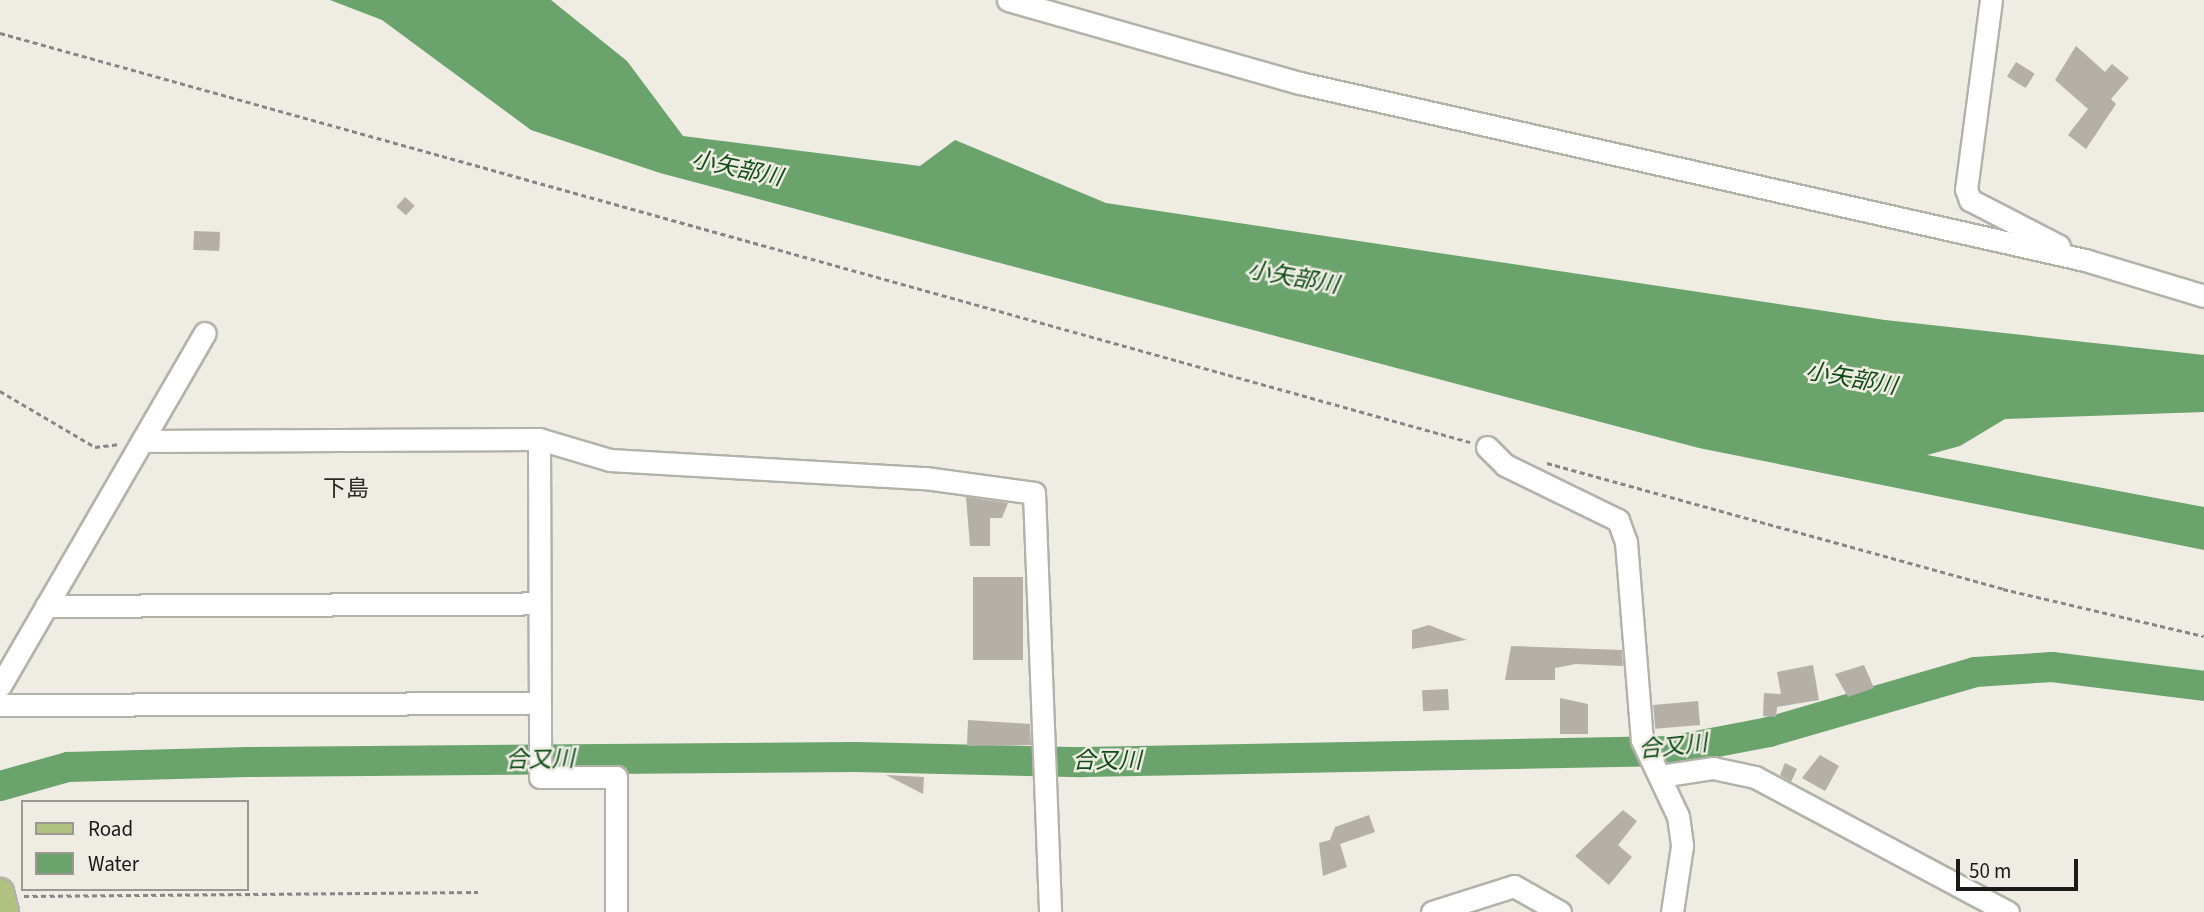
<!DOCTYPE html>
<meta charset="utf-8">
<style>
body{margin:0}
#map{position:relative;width:2204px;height:912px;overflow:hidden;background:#eeece3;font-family:"Source Sans 3","Noto Sans JP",sans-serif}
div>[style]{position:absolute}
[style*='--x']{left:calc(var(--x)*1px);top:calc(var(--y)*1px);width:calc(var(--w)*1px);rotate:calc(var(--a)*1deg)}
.water>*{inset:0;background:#6aa36b}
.river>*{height:30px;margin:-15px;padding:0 15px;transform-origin:15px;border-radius:15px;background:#6aa36b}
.building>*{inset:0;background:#b4afa7;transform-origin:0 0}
.path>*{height:2.5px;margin-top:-1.25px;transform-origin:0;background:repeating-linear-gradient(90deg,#878680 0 5px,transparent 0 8.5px)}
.roads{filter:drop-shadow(2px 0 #b3b2a9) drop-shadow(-2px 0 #b3b2a9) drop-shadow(0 2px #b3b2a9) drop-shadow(0 -2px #b3b2a9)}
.minor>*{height:21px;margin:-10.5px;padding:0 10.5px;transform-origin:10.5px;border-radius:10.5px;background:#fff}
.major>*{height:26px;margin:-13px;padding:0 13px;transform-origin:13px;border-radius:13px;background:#b0c180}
span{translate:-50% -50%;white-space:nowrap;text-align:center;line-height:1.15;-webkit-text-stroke:5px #eeece3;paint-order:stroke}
.water-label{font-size:23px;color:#0e4c16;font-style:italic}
.neighbourhood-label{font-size:23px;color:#2b2a23}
.legend{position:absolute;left:21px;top:800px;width:228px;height:91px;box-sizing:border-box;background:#eeece3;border:2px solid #9a9891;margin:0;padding:9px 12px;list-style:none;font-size:21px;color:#1b1a17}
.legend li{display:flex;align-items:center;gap:14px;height:35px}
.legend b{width:35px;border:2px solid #9a9891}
.scale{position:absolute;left:1956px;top:859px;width:122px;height:32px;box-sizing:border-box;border:4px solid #1b1a17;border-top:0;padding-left:9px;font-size:21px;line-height:24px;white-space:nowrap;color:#1b1a17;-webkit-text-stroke:5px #eeece3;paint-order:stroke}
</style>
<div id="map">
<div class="water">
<i style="clip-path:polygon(330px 0,551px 0,627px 61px,683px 136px,920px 166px,955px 140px,1106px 203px,1885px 320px,2204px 355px,2204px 412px,2005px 419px,1960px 446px,1927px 455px,2204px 507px,2204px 550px,1699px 448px,660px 173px,531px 130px,382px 20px)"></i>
</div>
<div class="river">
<i style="--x:0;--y:786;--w:71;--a:-15.6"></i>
<i style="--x:68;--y:767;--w:180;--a:-1.6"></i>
<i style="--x:248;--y:762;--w:608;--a:-0.47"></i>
<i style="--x:856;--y:757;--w:227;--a:1.3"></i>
<i style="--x:1083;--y:762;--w:587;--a:-1.07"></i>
<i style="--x:1670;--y:751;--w:101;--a:-10.9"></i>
<i style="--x:1769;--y:732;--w:215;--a:-16.2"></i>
<i style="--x:1975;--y:672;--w:77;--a:-3.7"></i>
<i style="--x:2052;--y:667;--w:153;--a:7.1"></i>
</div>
<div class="building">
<i style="clip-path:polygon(2076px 46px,2105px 72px,2112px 64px,2129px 78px,2111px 99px,2116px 104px,2086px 149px,2068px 135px,2088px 109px,2055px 80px)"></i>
<i style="left:2016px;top:62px;width:22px;height:17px;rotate:32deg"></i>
<i style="left:405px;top:197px;width:13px;height:13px;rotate:42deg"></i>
<i style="left:194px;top:231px;width:26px;height:19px;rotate:2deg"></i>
<i style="clip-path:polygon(966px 497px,1008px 503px,1002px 518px,990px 518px,990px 546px,970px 546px)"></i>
<i style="left:973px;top:577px;width:50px;height:83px"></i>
<i style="clip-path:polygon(1429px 625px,1467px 640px,1466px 640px,1412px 649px,1412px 630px)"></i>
<i style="clip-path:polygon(1511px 646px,1622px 650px,1623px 666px,1576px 664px,1555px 668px,1555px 680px,1505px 680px)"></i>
<i style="clip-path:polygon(1813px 665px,1819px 700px,1777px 707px,1776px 717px,1763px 716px,1764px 693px,1781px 694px,1777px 672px)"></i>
<i style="clip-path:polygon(1864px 665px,1874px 688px,1848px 697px,1835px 674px)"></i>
<i style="left:1448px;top:689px;width:21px;height:26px;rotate:87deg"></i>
<i style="clip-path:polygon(1560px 698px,1588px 704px,1588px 734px,1560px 734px)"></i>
<i style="left:1698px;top:701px;width:24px;height:45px;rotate:85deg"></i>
<i style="clip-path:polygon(968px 720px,1030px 724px,1031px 745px,967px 746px)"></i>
<i style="clip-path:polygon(1820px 755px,1839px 766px,1825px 791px,1802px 778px)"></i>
<i style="clip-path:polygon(1785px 763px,1797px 769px,1791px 782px,1780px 775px)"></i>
<i style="clip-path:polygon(886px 775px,924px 777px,923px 794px)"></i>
<i style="clip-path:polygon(1623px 810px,1637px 821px,1618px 845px,1632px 857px,1609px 885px,1575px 856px)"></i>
<i style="clip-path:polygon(1369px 815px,1375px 832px,1340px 844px,1347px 867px,1323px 876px,1319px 843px,1330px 840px,1335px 827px)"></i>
</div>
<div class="path">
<i style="--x:0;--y:33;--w:1526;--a:15.55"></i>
<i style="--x:0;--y:391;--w:110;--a:30.5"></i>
<i style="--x:95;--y:447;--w:23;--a:-7"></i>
<i style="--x:1547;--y:463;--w:473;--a:15.4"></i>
<i style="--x:2003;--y:589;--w:206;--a:13.2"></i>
<i style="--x:24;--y:896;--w:454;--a:-0.5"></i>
</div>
<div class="roads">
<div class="minor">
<i style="--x:1008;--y:0;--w:304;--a:15.9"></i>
<i style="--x:1300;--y:83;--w:805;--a:12.71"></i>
<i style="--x:2085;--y:260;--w:124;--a:16.8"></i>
<i style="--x:1991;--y:0;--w:191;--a:97.5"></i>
<i style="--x:1966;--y:189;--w:12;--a:70"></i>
<i style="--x:1970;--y:200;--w:100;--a:27.3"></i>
<i style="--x:539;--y:439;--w:338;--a:89.8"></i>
<i style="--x:540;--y:777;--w:76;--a:0"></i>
<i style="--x:616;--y:777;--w:135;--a:90"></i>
<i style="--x:142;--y:441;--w:397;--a:-0.3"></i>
<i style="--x:539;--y:439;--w:74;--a:16.5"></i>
<i style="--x:610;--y:460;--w:316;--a:3.3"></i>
<i style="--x:925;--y:478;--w:110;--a:7.8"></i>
<i style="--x:1034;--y:493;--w:419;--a:87.8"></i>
<i style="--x:1487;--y:447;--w:25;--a:45"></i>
<i style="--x:1505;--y:465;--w:126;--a:26"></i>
<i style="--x:1618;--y:520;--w:23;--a:70"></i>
<i style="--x:1626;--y:542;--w:199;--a:85.4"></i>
<i style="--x:1642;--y:740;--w:84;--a:64.7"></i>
<i style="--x:1678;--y:816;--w:30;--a:82"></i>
<i style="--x:1682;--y:846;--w:67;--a:98.6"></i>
<i style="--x:46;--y:606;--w:492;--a:-0.3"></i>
<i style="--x:0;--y:686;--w:408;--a:-59.9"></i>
<i style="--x:0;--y:705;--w:539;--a:-0.21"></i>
<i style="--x:1660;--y:776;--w:54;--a:-8.6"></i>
<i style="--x:1713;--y:768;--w:43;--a:12.1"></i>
<i style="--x:1755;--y:777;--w:287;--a:28.1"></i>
<i style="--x:1432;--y:912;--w:86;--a:-17.6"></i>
<i style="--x:1514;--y:886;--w:53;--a:29.5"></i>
</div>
<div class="major">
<i style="--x:0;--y:892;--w:21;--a:76"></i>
</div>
</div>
<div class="water-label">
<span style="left:737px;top:169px;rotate:12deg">小矢部川</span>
<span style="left:1293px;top:278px;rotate:10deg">小矢部川</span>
<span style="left:1851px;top:379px;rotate:10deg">小矢部川</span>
<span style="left:1673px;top:747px;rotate:-6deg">合又川</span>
<span style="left:540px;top:760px;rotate:-1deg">合又川</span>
<span style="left:1107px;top:761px">合又川</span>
</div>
<div class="neighbourhood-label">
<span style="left:346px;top:489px">下島</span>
</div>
<ul class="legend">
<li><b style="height:9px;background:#b0c180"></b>Road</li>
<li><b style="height:19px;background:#6aa36b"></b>Water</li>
</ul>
<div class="scale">50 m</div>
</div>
